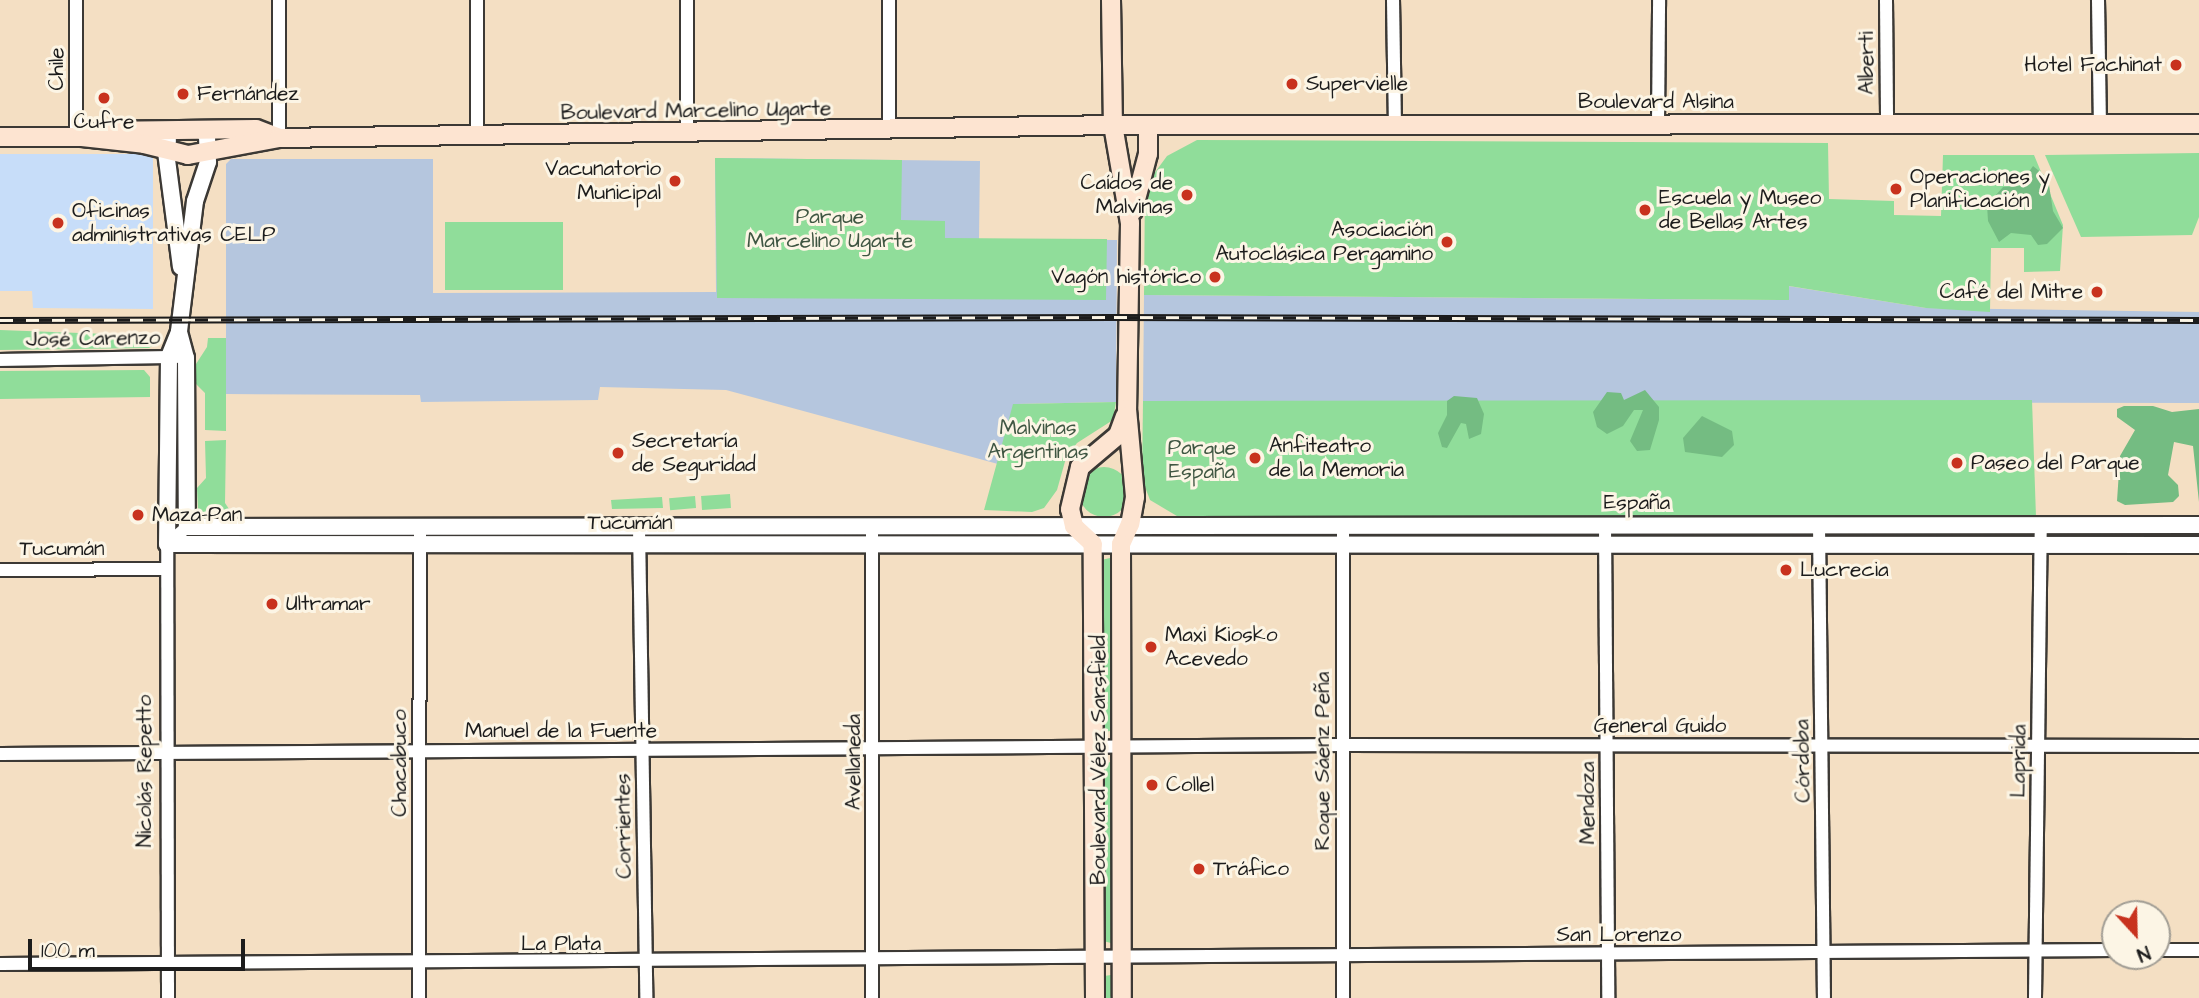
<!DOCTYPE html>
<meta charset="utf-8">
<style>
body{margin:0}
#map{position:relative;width:2199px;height:998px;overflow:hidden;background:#f4dfc3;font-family:"Architects Daughter",sans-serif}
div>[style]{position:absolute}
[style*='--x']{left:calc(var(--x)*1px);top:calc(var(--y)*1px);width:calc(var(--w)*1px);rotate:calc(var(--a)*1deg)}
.built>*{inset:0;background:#c7ddf9}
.industrial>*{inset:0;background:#b5c6de}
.green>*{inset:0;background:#90dd9a;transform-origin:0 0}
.round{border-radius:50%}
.forest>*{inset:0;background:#74bc82}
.roads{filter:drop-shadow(2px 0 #3c3935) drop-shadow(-2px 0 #3c3935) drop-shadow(0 2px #3c3935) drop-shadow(0 -2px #3c3935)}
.minor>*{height:12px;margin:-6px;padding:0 6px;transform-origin:6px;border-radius:6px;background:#fff}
.tertiary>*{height:16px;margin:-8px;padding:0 8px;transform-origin:8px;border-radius:8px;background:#fff}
.secondary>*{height:18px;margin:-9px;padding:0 9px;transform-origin:9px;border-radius:9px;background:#fde4d1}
.rail>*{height:7px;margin-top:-3.5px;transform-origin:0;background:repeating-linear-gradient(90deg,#fcf5e5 0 13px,#1c1c1c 0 26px);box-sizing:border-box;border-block:2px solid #1c1c1c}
.dots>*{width:19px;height:19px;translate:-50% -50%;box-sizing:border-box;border:4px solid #fcf5e5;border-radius:50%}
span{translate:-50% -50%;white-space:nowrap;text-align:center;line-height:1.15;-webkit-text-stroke:6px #fcf5e5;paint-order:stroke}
.street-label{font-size:21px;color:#1c1c1c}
.poi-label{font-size:21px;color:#1c1c1c}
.right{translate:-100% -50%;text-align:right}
.left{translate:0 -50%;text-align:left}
.park-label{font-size:21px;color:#3f5642}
.north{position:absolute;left:2101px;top:900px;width:70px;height:70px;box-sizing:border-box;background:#fcf5e5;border:2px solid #a29e95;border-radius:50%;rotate:158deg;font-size:19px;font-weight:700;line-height:28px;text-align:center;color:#1c1c1c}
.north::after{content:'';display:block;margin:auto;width:24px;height:32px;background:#c8321e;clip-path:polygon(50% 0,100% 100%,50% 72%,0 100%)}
.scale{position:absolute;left:28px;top:939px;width:217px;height:32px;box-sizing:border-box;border:4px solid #1c1c1c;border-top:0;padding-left:9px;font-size:21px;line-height:24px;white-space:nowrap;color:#1c1c1c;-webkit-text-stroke:5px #fcf5e5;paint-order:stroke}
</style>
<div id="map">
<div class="built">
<i style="clip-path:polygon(0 154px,153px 154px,153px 309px,33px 308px,32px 291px,0 291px)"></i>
</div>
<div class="industrial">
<i style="clip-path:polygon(715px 158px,980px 161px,979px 239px,1117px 240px,1116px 402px,1014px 404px,998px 464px,726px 390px,600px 387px,598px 400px,421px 402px,420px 395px,226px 394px,226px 164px,231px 159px,433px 159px,433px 293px,716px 292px)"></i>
<i style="clip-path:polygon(1788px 286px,1926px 308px,2199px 312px,2199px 403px,1143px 401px,1144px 295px,1789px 300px)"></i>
</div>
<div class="green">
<i style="clip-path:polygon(1197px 140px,1828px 143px,1829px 199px,1894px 201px,1894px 215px,1941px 216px,1943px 155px,2034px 155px,2063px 225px,2060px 271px,2024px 272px,2024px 248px,1991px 248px,1990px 312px,1926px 308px,1789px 286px,1789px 300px,1144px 295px,1145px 186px,1167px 156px)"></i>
<i style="clip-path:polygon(2199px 153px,2199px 217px,2192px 235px,2081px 237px,2045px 155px)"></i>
<i style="clip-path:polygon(715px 158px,902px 160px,901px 220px,945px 221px,945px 238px,1107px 239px,1106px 300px,717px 298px)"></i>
<i style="left:445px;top:222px;width:118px;height:68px"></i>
<i style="clip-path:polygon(0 330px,160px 336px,160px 341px,149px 348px,0 350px)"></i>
<i style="clip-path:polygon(208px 338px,226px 338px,226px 431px,205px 430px,205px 393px,196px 384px,196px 364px,207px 347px)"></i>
<i style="clip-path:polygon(144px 370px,150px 377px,150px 397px,0 399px,0 371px)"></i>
<i style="clip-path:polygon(2032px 400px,2036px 517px,1182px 519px,1150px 500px,1142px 479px,1143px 401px)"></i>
<i style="clip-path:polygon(1116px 402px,1113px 420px,1077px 443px,1066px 458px,1057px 490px,1044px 508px,1032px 512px,984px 510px,1013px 404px)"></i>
<i style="clip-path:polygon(226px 440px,225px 503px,231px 512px,237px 513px,231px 519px,207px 519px,198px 510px,197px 488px,206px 478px,205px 441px)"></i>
<i class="round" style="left:1079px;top:467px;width:50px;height:50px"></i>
<i style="left:730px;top:494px;width:14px;height:29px;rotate:86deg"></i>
<i style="left:695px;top:496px;width:12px;height:26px;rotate:85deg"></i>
<i style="clip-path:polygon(662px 497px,663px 508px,612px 509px,611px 500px)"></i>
<i style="clip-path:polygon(1110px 558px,1113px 730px,1106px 732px,1101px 726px,1101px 560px)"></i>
<i style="clip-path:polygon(1110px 762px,1115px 767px,1115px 939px,1111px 943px,1103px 941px,1101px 767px)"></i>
<i style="clip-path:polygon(1111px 975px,1115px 998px,1102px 998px,1104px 976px)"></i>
</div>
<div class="forest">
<i style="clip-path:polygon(2033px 166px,2048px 178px,2053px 211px,2063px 228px,2047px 244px,2038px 245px,2031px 235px,2011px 233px,1999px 242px,1988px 221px,1987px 205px,2003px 187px,2019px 186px)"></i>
<i style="clip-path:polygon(1645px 390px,1659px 407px,1659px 420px,1650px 450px,1637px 451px,1630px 441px,1643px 410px,1634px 410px,1623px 426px,1607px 434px,1597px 427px,1593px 412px,1607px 392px,1621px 393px,1624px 400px)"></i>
<i style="clip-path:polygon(1454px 396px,1477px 398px,1484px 414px,1481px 434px,1469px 439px,1466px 424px,1461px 423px,1447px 448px,1442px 447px,1438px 433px,1447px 415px,1447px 401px)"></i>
<i style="clip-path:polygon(2124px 406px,2153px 406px,2172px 412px,2199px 409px,2199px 502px,2193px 446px,2174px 442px,2168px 475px,2178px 485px,2179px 496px,2173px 502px,2125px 505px,2117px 501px,2120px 456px,2135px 430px,2117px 417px,2117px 409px)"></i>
<i style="clip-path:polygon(1702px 416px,1732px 431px,1734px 445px,1722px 457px,1685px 452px,1683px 438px)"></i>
</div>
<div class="roads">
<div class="minor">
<i style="--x:76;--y:0;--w:137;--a:90"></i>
<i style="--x:279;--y:0;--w:138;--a:90"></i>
<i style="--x:687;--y:0;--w:135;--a:90"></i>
<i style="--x:889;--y:0;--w:131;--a:90"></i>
<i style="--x:1393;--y:0;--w:125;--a:89.1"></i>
<i style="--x:1886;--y:0;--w:125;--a:89.5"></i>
<i style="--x:2098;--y:0;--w:125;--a:89.1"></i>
<i style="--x:1658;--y:125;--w:125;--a:-89.5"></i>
<i style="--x:477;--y:136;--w:136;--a:-90"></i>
<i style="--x:0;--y:360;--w:178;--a:-1"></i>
<i style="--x:1605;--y:524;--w:474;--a:89.6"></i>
<i style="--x:1343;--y:525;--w:473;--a:90"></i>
<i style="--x:1819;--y:525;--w:473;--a:89.4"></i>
<i style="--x:872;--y:527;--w:471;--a:90"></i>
<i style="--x:639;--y:528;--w:470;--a:89.1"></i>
<i style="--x:0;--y:570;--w:166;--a:-0.3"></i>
<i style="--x:0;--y:754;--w:1342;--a:-0.38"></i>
<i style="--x:1342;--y:745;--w:857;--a:0.07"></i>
<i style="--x:2157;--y:950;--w:42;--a:0"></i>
<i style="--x:0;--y:964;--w:2115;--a:-0.38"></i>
<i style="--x:168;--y:998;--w:454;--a:-90.1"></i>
<i style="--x:167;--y:544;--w:26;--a:-40"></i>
<i style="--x:419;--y:998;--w:471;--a:-89.9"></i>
<i style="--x:2035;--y:998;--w:473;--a:-89.3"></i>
</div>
<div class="tertiary">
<i style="--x:201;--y:129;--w:9;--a:49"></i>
<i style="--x:207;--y:136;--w:26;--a:88"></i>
<i style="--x:208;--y:162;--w:41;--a:108.4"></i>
<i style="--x:195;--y:201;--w:132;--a:97"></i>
<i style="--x:179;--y:332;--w:27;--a:112"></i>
<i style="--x:169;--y:357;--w:187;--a:90.6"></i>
<i style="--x:167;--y:544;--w:2032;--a:0.03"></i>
<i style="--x:168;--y:140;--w:12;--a:99"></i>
<i style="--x:166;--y:152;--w:116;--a:82.6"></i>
<i style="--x:179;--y:332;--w:27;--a:75"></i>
<i style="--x:186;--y:358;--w:169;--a:89.7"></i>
<i style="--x:187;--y:527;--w:2012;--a:-0.06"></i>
</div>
<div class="secondary">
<i style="--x:1111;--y:0;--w:125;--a:89.1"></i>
<i style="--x:1113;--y:125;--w:99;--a:80.2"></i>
<i style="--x:1130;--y:223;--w:186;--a:90.9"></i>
<i style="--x:1127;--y:409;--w:88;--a:84.8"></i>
<i style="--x:1135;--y:497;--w:27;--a:100"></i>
<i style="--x:1130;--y:524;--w:22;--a:114"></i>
<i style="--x:1121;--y:544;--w:454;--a:89.9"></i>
<i style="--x:89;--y:135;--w:13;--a:-18"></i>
<i style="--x:101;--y:131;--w:155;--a:-0.7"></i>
<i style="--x:256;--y:129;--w:25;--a:21"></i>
<i style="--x:0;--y:137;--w:82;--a:0"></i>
<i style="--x:82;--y:137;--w:62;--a:6.4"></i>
<i style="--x:144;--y:144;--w:45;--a:14"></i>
<i style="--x:188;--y:155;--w:93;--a:-10.6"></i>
<i style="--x:279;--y:138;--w:834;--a:-0.89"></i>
<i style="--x:1113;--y:125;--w:1086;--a:-0.05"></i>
<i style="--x:1133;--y:211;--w:59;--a:-75.3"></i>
<i style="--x:1148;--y:154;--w:29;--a:-90"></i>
<i style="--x:1095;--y:998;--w:454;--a:-90.3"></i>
<i style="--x:1093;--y:544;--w:26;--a:-137"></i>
<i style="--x:1074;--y:526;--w:17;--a:-103"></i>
<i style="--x:1070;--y:509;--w:43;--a:-76.6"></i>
<i style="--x:1080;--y:467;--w:50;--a:-40.1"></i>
<i style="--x:1118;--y:435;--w:20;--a:-70"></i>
</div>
</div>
<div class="rail">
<i style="--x:0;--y:320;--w:1114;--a:-0.15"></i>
<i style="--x:1114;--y:317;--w:1085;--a:0.16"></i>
</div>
<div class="dots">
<i style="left:2176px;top:65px;background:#c8321e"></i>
<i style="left:1292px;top:84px;background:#c8321e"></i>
<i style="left:183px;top:94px;background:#c8321e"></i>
<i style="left:104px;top:98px;background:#c8321e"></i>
<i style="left:675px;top:181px;background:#c8321e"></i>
<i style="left:1896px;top:189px;background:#c8321e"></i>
<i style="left:1187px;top:195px;background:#c8321e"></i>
<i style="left:1645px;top:210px;background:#c8321e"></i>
<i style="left:58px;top:223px;background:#c8321e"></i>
<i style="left:1447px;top:242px;background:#c8321e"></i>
<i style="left:1215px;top:277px;background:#c8321e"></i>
<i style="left:2097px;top:292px;background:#c8321e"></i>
<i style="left:618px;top:453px;background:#c8321e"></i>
<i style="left:1255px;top:458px;background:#c8321e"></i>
<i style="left:1957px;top:463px;background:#c8321e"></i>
<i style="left:138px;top:515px;background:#c8321e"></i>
<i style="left:1786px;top:570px;background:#c8321e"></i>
<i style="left:272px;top:604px;background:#c8321e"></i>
<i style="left:1151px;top:647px;background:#c8321e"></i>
<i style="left:1152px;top:785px;background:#c8321e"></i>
<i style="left:1199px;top:869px;background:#c8321e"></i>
</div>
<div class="street-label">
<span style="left:1867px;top:63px;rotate:-90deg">Alberti</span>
<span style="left:57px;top:69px;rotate:-90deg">Chile</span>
<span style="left:1656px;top:102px">Boulevard Alsina</span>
<span style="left:696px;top:111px;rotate:-1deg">Boulevard Marcelino Ugarte</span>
<span style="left:93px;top:339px;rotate:-1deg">José Carenzo</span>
<span style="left:1637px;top:503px">España</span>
<span style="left:630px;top:523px">Tucumán</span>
<span style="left:62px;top:549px">Tucumán</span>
<span style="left:1660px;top:726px">General Guido</span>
<span style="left:561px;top:731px">Manuel de la Fuente</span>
<span style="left:1099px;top:760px;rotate:-90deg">Boulevard Vélez Sarsfield</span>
<span style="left:1323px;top:761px;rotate:-90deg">Roque Sáenz Peña</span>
<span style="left:1803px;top:761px;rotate:-91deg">Córdoba</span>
<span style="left:2019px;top:761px;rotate:-89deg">Laprida</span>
<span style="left:854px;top:762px;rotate:-90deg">Avellaneda</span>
<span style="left:400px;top:763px;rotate:-90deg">Chacabuco</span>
<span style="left:145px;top:771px;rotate:-90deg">Nicolás Repetto</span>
<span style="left:1588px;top:803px;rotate:-90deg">Mendoza</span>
<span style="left:624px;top:826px;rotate:-91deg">Corrientes</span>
<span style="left:1619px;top:935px">San Lorenzo</span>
<span style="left:561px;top:944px">La Plata</span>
</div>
<div class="poi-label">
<span class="right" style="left:2162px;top:65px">Hotel Fachinat</span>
<span class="left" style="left:1306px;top:84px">Supervielle</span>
<span class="left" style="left:197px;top:94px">Fernández</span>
<span style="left:104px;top:122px">Cufre</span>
<span class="right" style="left:661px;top:181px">Vacunatorio<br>Municipal</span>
<span class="left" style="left:1910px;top:189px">Operaciones y<br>Planificación</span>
<span class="right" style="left:1173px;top:195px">Caídos de<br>Malvinas</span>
<span class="left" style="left:1659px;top:210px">Escuela y Museo<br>de Bellas Artes</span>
<span class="left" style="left:72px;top:223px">Oficinas<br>administrativas CELP</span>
<span class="right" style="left:1433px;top:242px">Asociación<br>Autoclásica Pergamino</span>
<span class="right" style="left:1201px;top:277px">Vagón histórico</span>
<span class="right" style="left:2083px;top:292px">Café del Mitre</span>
<span class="left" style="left:632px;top:453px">Secretaría<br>de Seguridad</span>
<span class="left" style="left:1269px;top:458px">Anfiteatro<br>de la Memoria</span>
<span class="left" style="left:1971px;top:463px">Paseo del Parque</span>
<span class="left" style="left:152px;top:515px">Maza-Pan</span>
<span class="left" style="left:1800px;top:570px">Lucrecia</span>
<span class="left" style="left:286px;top:604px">Ultramar</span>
<span class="left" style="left:1165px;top:647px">Maxi Kiosko<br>Acevedo</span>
<span class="left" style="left:1166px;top:785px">Collel</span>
<span class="left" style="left:1213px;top:869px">Tráfico</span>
</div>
<div class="park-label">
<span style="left:830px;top:229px">Parque<br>Marcelino Ugarte</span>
<span style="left:1038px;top:440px">Malvinas<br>Argentinas</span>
<span style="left:1202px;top:460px">Parque<br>España</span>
</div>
<div class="north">N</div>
<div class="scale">100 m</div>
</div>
